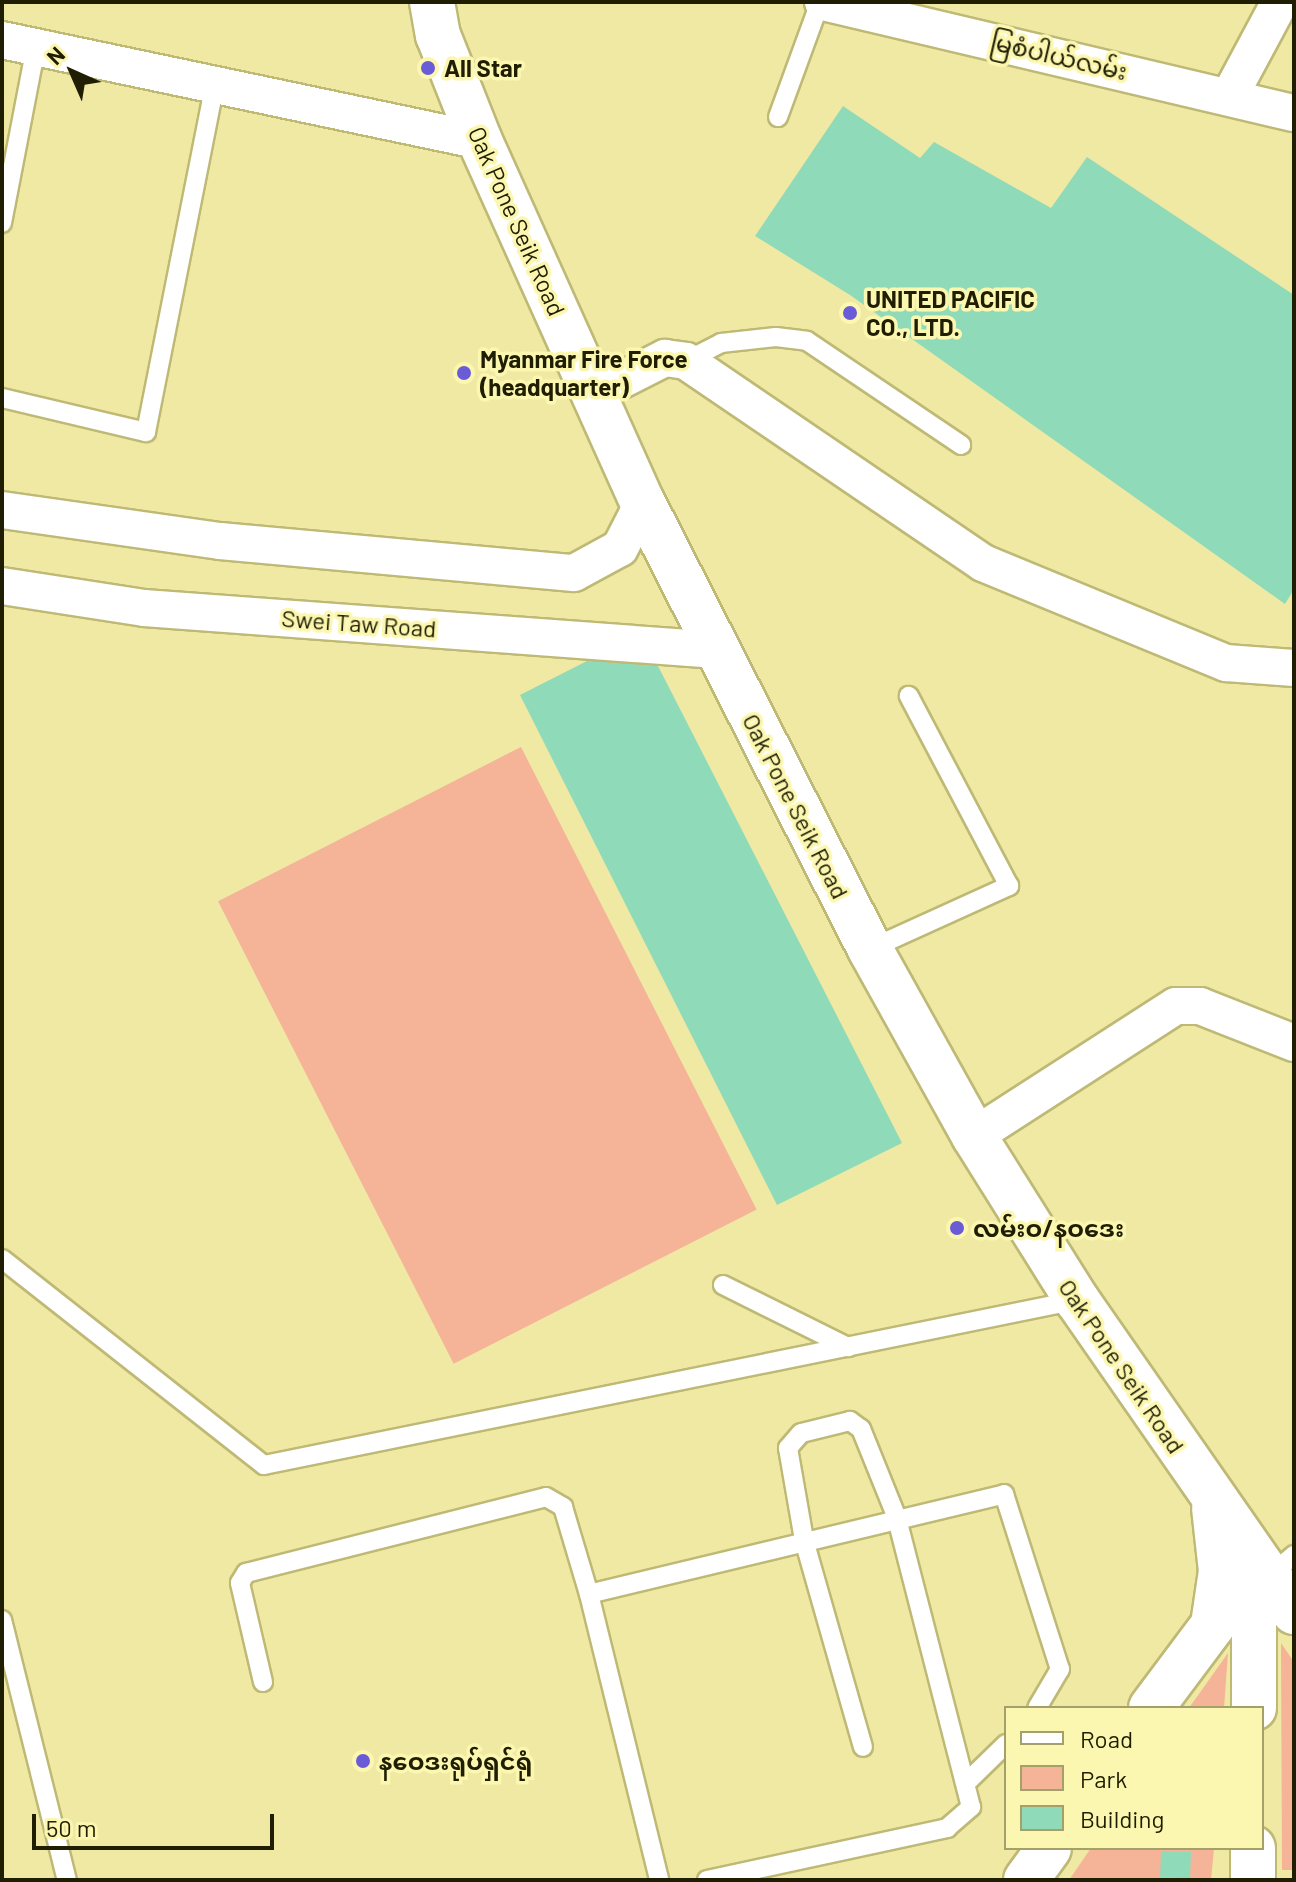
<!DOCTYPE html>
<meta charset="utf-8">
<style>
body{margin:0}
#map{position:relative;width:1296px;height:1882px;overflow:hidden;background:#efe9a4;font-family:Barlow,"Noto Sans Myanmar",sans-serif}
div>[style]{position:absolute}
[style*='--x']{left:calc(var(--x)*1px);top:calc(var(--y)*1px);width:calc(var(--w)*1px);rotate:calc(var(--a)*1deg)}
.green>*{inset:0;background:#f5b397;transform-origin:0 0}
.building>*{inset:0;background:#8fdab8;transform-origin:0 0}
.roads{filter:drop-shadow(2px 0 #beb975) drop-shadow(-2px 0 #beb975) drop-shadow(0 2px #beb975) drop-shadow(0 -2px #beb975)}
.lane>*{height:18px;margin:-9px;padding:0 9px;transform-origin:9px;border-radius:9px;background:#fff}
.street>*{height:36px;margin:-18px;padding:0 18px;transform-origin:18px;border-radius:18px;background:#fff}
.primary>*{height:44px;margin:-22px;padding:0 22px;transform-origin:22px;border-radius:22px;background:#fff}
.dots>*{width:22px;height:22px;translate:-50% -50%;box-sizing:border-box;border:4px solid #fcf7b0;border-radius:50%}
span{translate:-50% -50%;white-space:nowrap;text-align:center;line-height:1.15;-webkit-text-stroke:7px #fcf7b0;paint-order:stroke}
.street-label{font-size:24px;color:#1f1d02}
.poi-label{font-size:24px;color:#1f1d02;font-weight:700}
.left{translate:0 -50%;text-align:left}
.frame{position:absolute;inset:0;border:4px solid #1f1d02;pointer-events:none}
.legend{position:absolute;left:1004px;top:1706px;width:260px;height:144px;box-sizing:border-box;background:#fcf7b0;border:2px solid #a4a06a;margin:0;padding:10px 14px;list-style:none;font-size:24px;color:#1f1d02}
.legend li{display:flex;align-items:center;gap:16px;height:40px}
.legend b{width:40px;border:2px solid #a4a06a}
.north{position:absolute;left:32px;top:32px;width:80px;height:80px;-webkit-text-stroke:6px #fcf7b0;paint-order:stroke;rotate:315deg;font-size:22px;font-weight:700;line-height:32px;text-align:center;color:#1f1d02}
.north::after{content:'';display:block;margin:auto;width:28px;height:36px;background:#1f1d02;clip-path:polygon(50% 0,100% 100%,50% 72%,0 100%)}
.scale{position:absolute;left:32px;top:1814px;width:242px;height:36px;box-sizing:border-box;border:4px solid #1f1d02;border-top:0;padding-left:10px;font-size:24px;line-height:28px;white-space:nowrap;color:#1f1d02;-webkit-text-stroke:6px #fcf7b0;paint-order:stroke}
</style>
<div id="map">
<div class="green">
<i style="left:521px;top:747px;width:519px;height:340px;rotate:63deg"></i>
<i style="clip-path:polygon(1281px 1643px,1294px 1662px,1294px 1870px,1282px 1870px)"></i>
<i style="clip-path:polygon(1228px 1653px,1224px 1708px,1189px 1708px)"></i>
<i style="clip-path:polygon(1091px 1848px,1214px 1848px,1211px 1880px,1069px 1880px)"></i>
</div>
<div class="building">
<i style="clip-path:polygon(843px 106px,920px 158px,934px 142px,1051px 208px,1087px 157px,1294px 295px,1294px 589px,1285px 604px,850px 295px,755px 236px)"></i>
<i style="clip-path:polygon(589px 660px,658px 666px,902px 1143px,777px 1205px,520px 695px)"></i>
<i style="left:1191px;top:1852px;width:26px;height:30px;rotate:92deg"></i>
</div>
<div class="roads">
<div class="lane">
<i style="--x:778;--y:117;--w:122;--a:-69.9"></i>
<i style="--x:2;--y:223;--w:179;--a:-79.1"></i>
<i style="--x:686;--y:361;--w:39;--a:-27"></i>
<i style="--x:721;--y:343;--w:55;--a:-6.2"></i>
<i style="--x:776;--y:337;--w:31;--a:7"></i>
<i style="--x:807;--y:341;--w:186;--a:34"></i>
<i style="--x:2;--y:398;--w:148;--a:13.3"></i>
<i style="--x:146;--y:432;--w:357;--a:-78.8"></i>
<i style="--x:870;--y:949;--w:153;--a:-24.4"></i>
<i style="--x:1009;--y:886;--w:215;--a:-117.8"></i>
<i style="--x:2;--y:1259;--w:333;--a:38.2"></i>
<i style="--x:264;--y:1465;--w:830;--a:-11.47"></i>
<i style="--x:723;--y:1285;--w:140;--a:26.4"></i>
<i style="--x:1269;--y:1576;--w:33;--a:-40"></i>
<i style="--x:589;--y:1594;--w:427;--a:-13.5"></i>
<i style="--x:1004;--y:1494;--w:184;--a:72.3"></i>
<i style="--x:1060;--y:1669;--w:45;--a:120.5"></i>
<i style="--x:2;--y:1620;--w:268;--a:76"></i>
<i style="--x:263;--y:1682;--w:102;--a:-103.1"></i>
<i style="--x:240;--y:1583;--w:12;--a:-59"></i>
<i style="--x:246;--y:1573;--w:309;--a:-14.2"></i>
<i style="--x:546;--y:1497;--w:20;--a:30"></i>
<i style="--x:563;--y:1507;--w:91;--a:73.4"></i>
<i style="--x:589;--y:1594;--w:294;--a:76.2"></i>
<i style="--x:966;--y:1783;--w:56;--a:-44.3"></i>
<i style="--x:707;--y:1880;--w:246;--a:-12.2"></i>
<i style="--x:947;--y:1828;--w:32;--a:-41"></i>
<i style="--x:971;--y:1807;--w:298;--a:-104.4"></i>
<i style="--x:897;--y:1518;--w:96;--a:-112"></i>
<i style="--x:861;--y:1429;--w:14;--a:-144"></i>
<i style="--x:850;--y:1421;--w:50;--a:166.2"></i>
<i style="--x:801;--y:1433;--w:20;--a:131"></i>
<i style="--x:788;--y:1448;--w:93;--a:80.1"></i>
<i style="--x:804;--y:1540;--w:215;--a:74.1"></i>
</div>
<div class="street">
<i style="--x:823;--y:2;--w:484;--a:13.3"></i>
<i style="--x:2;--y:40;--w:489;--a:11.9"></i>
<i style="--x:1229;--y:97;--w:108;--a:-61.8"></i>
<i style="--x:594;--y:394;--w:80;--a:-26.9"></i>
<i style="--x:665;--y:358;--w:21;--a:8"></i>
<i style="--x:686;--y:361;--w:359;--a:34.2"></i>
<i style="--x:983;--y:563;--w:263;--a:22.4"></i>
<i style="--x:1226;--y:663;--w:68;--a:4.2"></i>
<i style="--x:2;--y:510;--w:220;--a:8.1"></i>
<i style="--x:220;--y:541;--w:355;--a:5.2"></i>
<i style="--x:574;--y:573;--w:52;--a:-28.5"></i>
<i style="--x:620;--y:548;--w:51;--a:-62.9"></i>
<i style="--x:2;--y:586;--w:144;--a:8.8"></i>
<i style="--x:144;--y:608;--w:574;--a:4.2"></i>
<i style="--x:974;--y:1136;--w:240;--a:-32.8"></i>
<i style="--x:1176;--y:1006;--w:24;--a:0"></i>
<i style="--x:1200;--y:1006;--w:101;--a:21.5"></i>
</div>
<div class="primary">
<i style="--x:432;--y:2;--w:34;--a:80"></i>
<i style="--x:438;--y:35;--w:114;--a:68.4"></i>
<i style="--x:480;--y:141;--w:397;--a:65.8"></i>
<i style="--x:643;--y:503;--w:500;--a:63.03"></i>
<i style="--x:870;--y:949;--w:214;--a:60.9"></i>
<i style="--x:974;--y:1136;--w:194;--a:57.9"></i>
<i style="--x:1077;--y:1300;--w:380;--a:55.2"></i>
<i style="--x:1151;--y:1708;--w:104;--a:-53.2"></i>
<i style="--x:1213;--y:1625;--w:55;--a:-81.6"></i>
<i style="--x:1221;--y:1571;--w:63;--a:-96.3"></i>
<i style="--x:1254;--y:1708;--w:147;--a:-90"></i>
<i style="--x:1026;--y:1880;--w:39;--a:-54"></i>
<i style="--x:1253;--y:1880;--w:32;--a:-90"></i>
</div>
</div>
<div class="dots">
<i style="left:428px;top:68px;background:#6a5cd6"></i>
<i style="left:850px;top:313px;background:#6a5cd6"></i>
<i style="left:464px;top:373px;background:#6a5cd6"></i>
<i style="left:957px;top:1228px;background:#6a5cd6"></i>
<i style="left:363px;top:1761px;background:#6a5cd6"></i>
</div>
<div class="street-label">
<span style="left:1059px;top:56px;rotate:13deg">မြစံပါယ်လမ်း</span>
<span style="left:517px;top:221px;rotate:66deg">Oak Pone Seik Road</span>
<span style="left:359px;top:623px;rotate:4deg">Swei Taw Road</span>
<span style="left:796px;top:806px;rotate:63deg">Oak Pone Seik Road</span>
<span style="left:1122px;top:1366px;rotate:56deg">Oak Pone Seik Road</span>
</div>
<div class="poi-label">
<span class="left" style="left:444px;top:68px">All Star</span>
<span class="left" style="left:866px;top:313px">UNITED PACIFIC<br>CO., LTD.</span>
<span class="left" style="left:480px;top:373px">Myanmar Fire Force<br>(headquarter)</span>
<span class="left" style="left:973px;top:1228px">လမ်းဝ/နဝဒေး</span>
<span class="left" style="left:379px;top:1761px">နဝေဒးရုပ်ရှင်ရုံ</span>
</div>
<div class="frame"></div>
<ul class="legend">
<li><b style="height:10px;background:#fff"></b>Road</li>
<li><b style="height:22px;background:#f5b397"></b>Park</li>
<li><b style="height:22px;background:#8fdab8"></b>Building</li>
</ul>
<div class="north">N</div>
<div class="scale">50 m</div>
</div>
